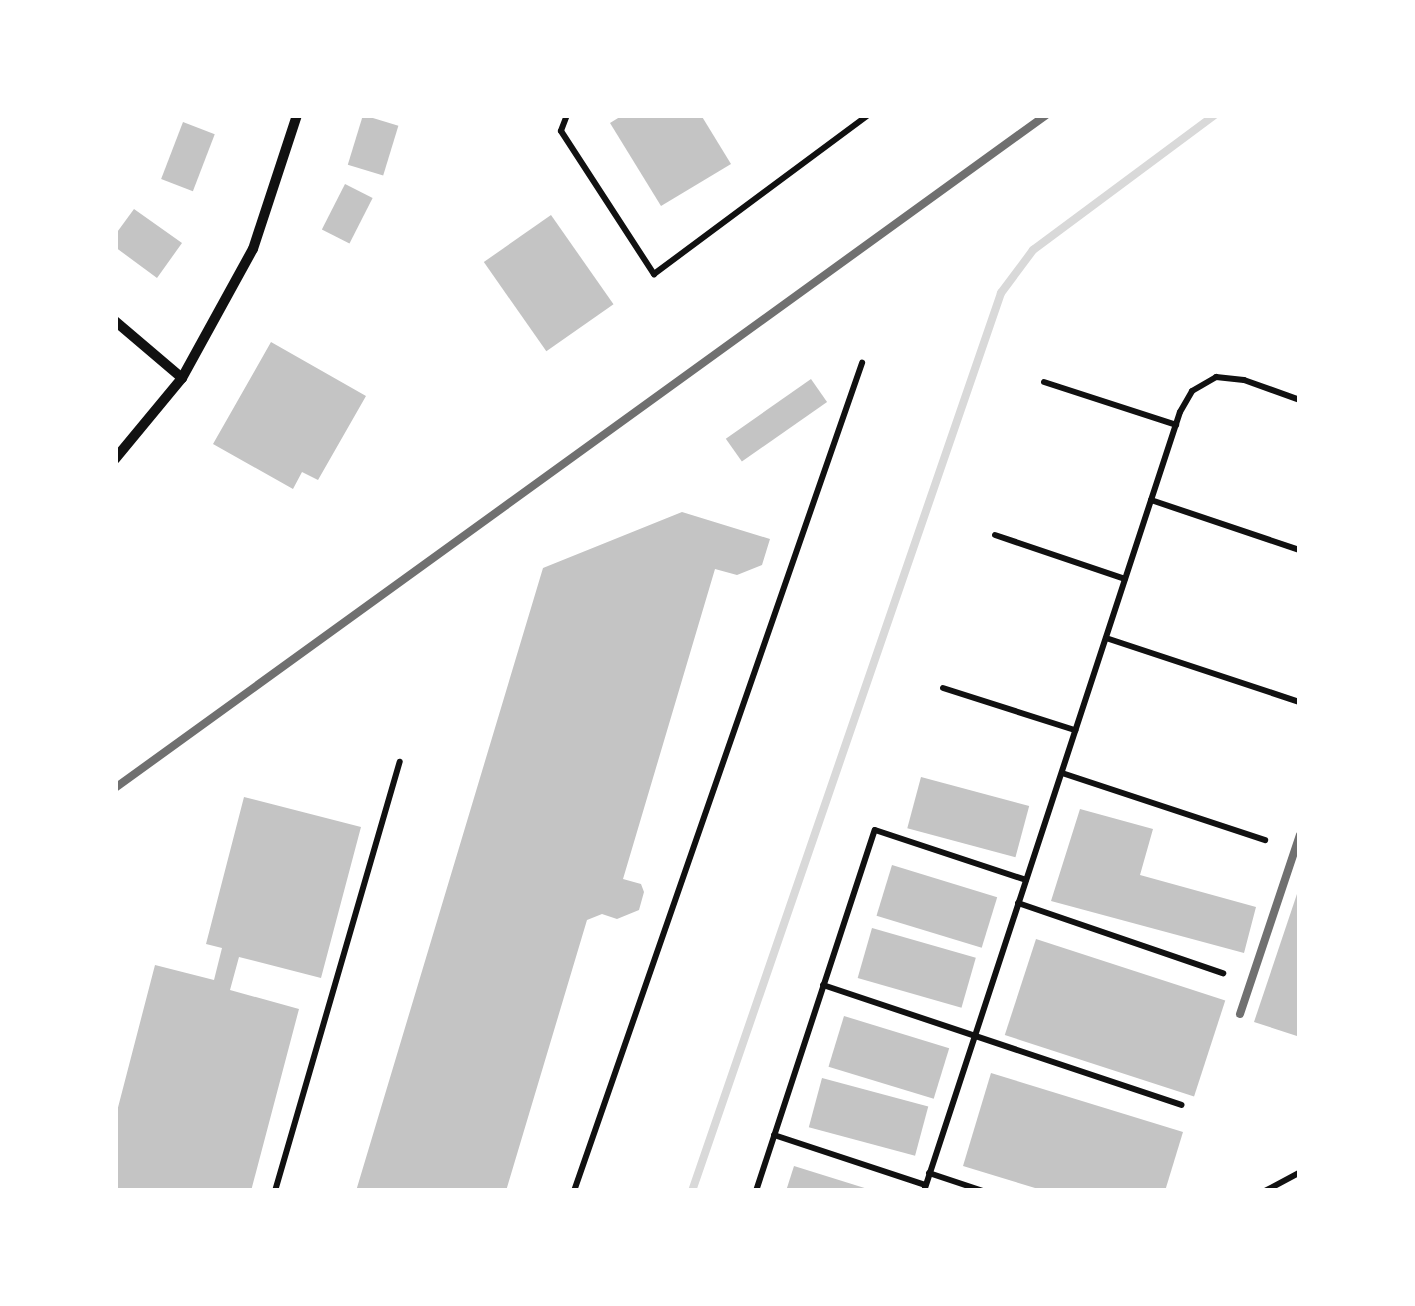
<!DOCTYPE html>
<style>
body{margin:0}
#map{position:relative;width:1415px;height:1306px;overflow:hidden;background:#fff;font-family:Quicksand,sans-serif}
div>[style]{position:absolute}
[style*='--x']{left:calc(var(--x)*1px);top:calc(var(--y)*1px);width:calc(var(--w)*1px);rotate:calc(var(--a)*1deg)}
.stream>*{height:8px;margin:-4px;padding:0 4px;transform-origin:4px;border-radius:4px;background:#d9d9d9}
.building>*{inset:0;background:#c4c4c4;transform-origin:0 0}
.service>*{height:6px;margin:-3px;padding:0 3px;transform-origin:3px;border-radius:3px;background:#111}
.minor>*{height:10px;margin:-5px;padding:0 5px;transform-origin:5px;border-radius:5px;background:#111}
.rail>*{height:8px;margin:-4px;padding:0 4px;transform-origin:4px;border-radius:4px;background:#707070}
span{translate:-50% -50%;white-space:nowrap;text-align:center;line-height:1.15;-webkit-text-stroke:10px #fff;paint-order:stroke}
.frame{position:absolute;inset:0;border:118px solid #fff;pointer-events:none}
</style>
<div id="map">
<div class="stream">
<i style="--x:692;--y:1191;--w:950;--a:-71.01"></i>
<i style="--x:1001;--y:293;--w:54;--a:-53.3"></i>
<i style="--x:1033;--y:250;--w:227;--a:-36.6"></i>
</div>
<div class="building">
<i style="left:363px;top:115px;width:37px;height:52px;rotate:17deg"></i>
<i style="clip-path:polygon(623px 115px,701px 115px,731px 164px,661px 206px,610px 123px)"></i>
<i style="left:183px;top:122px;width:34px;height:61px;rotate:21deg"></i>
<i style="left:345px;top:184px;width:31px;height:51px;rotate:27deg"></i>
<i style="clip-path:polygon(134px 209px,182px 243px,157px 278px,115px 247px,115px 235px)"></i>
<i style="left:551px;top:215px;width:109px;height:82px;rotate:55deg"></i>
<i style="clip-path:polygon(271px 342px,366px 396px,318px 480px,302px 472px,293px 489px,213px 444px)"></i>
<i style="left:811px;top:379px;width:28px;height:104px;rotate:55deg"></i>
<i style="clip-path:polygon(682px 512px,770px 539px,762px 565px,737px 575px,715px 569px,623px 879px,641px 884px,644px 892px,639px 910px,617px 919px,602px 914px,587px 920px,506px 1191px,356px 1191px,543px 568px)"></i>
<i style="left:921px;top:777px;width:112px;height:53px;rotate:15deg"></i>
<i style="clip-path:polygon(244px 797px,361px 827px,321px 978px,239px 957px,230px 990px,299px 1009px,251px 1191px,115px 1191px,115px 1119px,155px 965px,214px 980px,222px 948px,206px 944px)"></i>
<i style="clip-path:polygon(1080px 809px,1153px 829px,1140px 875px,1256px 907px,1244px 953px,1051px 901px)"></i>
<i style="left:892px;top:865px;width:110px;height:53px;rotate:17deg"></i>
<i style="clip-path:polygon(1299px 888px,1300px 888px,1300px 1037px,1254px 1022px)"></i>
<i style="left:872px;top:928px;width:108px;height:52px;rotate:16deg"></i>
<i style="left:1036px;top:939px;width:199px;height:101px;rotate:18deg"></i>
<i style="left:844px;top:1016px;width:110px;height:53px;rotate:17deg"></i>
<i style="clip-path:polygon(991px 1073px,1183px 1132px,1165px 1191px,1045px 1191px,963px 1166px)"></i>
<i style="left:822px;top:1078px;width:110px;height:51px;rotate:15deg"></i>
<i style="clip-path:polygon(794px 1166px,871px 1190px,871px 1191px,786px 1191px)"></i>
</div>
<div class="service">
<i style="--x:567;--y:115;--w:17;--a:111"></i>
<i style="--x:561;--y:131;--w:171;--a:57"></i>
<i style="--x:654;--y:274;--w:267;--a:-36.6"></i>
<i style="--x:1044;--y:382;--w:139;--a:18"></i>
<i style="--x:1151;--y:500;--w:157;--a:18.6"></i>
<i style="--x:995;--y:535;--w:137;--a:18.7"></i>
<i style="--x:1106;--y:638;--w:204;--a:18.3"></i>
<i style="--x:943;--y:688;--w:139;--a:17.7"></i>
<i style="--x:1062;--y:773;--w:214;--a:18.3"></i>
<i style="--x:1018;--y:903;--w:217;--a:18.9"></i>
<i style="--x:823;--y:985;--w:378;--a:18.5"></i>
<i style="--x:774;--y:1135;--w:159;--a:18.3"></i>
<i style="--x:929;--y:1173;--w:57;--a:18.4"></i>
<i style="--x:275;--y:1191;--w:447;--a:-73.8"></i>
<i style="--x:574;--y:1191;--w:877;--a:-70.82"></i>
<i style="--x:756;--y:1191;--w:380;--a:-71.8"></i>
<i style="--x:875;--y:830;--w:159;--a:18.3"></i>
<i style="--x:924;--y:1191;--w:820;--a:-71.81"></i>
<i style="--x:1180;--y:412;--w:24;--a:-60"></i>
<i style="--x:1192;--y:391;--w:28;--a:-30"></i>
<i style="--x:1216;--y:377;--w:28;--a:6"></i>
<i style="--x:1244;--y:380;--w:59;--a:19.7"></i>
<i style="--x:1265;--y:1191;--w:40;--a:-28"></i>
</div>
<div class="minor">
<i style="--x:115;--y:321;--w:88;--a:40.4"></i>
<i style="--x:115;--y:459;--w:105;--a:-50.4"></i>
<i style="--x:182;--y:378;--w:147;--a:-61.2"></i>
<i style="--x:253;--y:249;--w:141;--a:-71.8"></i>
</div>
<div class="rail">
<i style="--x:115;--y:788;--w:1149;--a:-35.86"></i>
<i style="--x:1240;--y:1014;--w:189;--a:-71.5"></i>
</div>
<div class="frame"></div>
</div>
